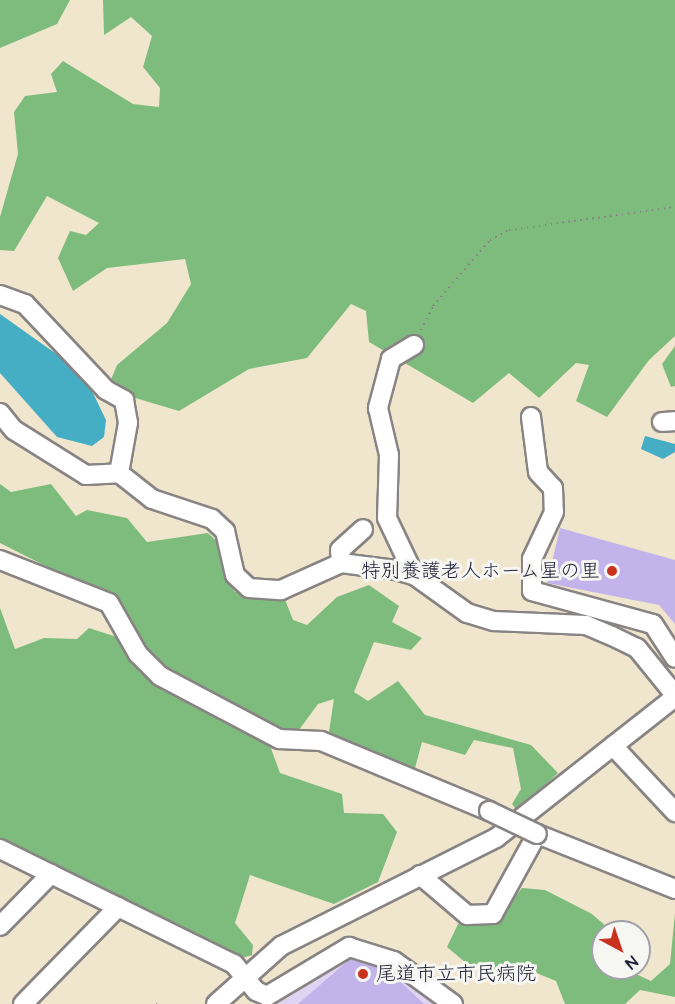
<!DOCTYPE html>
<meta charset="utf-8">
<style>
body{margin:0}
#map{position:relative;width:675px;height:1004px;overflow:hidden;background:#f0e6cd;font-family:"Architects Daughter","Klee One",sans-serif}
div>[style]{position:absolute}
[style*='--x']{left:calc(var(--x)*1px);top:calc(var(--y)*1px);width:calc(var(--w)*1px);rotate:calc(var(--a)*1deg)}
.built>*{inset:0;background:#e0d4f4}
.forest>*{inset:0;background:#7ebc7d}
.water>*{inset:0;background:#45adc4}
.building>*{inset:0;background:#c2b4eb}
.path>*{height:2px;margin-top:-1px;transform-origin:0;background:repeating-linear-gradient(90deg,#898484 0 1.5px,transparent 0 6px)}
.roads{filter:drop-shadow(2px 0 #898484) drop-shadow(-2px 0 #898484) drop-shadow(0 2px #898484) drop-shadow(0 -2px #898484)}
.minor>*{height:18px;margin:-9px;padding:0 9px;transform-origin:9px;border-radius:9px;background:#fff}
.bridges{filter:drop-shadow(2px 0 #898484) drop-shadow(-2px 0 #898484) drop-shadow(0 2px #898484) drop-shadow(0 -2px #898484)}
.minor-bridge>*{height:18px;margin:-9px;padding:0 9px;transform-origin:9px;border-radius:9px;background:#fff}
.dots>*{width:16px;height:16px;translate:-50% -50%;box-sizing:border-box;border:3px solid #f6f6f2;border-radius:50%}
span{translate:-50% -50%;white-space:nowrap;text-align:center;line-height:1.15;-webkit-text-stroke:6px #f6f6f2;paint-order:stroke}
.poi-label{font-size:20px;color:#22223b}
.right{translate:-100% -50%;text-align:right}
.left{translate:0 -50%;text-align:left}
.north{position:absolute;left:591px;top:920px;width:60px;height:60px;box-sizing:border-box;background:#f6f6f2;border:2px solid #a1a1a9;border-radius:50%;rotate:140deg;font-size:16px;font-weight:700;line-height:24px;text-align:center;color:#22223b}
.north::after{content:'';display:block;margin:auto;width:21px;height:27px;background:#c8321e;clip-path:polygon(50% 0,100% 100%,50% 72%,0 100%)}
</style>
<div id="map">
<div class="built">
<i style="clip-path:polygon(356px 956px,391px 967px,443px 1004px,277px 1004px)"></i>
</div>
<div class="forest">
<i style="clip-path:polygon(0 0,70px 0,57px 24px,0 48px)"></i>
<i style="clip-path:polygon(103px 0,675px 0,675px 336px,649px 360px,607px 417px,576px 401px,589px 365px,576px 363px,539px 398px,509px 373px,473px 403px,369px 342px,366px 311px,351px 304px,307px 358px,249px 369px,179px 411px,132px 397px,110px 382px,117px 365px,167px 323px,191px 284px,185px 259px,107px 268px,73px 291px,58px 258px,70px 231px,86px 235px,99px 223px,47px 196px,14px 251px,0 250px,0 217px,18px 154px,14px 112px,25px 96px,57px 92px,51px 74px,63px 61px,133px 104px,159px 107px,160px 88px,143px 67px,152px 36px,131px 17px,104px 35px)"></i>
<i style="clip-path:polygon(675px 346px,675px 386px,671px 387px,662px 364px)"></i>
<i style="clip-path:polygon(0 484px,11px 492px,51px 484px,76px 516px,87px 510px,127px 518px,147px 542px,208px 533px,225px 549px,225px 576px,235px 592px,284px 597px,293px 620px,307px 625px,337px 597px,369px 585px,399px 606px,392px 622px,422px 638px,411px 650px,374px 642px,354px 692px,368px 701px,398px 681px,425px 715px,531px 745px,558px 773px,517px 811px,512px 804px,521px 789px,513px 748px,474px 740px,465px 755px,422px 742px,415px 768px,328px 738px,334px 699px,318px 704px,296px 734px,274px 731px,221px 696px,158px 668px,139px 649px,117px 602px,0 543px)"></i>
<i style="clip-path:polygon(0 608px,15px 649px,44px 638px,77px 639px,89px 628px,120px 638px,151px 681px,269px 743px,280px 773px,342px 794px,344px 813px,383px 814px,397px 832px,378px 882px,334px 904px,250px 875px,235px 923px,253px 945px,252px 955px,242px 958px,0 838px)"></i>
<i style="clip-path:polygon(522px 888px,545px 890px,592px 914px,608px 928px,598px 956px,603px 968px,623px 968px,651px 981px,670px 964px,675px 913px,675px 997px,640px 990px,625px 1004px,565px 1004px,556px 981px,534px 972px,513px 984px,466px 963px,447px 947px,458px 924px,477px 926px,498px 918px)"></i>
</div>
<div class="water">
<i style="clip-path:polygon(0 314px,62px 358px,91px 389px,106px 420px,104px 437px,92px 446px,57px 437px,0 373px)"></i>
<i style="clip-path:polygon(645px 436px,675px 444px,675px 452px,663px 459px,641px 449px)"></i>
</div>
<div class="building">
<i style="clip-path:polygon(560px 528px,675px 560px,675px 624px,659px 605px,547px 583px)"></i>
<i style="clip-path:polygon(350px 959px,389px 971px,424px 1004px,298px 1004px)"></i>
</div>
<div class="path">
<i style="--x:421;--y:330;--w:27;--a:-63"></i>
<i style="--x:433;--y:306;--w:87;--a:-49.2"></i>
<i style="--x:490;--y:240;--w:21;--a:-28"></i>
<i style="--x:509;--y:230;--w:168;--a:-7.9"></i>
<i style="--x:156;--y:1003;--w:1;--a:45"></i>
</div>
<div class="roads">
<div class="minor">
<i style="--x:0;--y:295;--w:27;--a:20"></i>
<i style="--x:25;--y:304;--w:118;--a:46.7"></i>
<i style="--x:106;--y:390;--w:21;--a:29"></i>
<i style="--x:124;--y:400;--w:23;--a:80"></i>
<i style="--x:128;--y:423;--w:51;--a:100.2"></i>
<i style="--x:414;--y:345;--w:27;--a:149"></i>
<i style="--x:391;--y:359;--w:51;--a:104.9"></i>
<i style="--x:378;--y:408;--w:48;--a:76.8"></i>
<i style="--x:389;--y:455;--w:63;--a:91.8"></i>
<i style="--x:387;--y:518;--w:63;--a:64.7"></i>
<i style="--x:0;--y:413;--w:22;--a:51"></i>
<i style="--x:14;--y:430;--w:85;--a:32"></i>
<i style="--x:86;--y:475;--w:33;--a:-3"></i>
<i style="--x:119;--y:473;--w:42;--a:38.2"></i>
<i style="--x:152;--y:499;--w:63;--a:18.4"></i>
<i style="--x:212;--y:519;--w:18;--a:43"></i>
<i style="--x:225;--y:531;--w:45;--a:77.2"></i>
<i style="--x:235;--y:575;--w:19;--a:43"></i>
<i style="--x:249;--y:588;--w:32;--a:4"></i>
<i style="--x:281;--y:590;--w:66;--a:-24.2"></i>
<i style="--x:341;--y:563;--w:55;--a:7.3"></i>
<i style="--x:396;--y:570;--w:19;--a:16"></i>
<i style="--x:414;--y:575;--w:65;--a:35.6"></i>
<i style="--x:467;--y:613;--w:28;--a:17"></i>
<i style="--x:494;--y:621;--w:92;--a:2.5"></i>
<i style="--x:586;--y:625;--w:28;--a:23"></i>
<i style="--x:612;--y:636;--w:28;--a:26"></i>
<i style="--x:637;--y:648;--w:60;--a:51"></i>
<i style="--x:531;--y:417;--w:55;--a:82.7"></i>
<i style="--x:538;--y:472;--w:22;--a:47"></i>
<i style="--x:553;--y:488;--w:24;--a:88"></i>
<i style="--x:554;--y:512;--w:52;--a:115.1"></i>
<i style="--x:532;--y:559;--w:32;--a:90"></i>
<i style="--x:532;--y:591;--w:125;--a:15.3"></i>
<i style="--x:653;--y:624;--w:40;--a:57.1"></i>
<i style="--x:662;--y:422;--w:13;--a:-4"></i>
<i style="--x:0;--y:560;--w:117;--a:21.5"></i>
<i style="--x:109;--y:603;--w:59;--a:60.4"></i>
<i style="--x:138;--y:654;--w:31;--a:45"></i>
<i style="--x:160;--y:676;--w:135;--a:27.9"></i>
<i style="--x:279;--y:739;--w:42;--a:2.7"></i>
<i style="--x:321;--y:741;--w:182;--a:22.6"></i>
<i style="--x:341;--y:563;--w:13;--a:-94"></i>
<i style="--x:340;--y:550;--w:31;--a:-42"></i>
<i style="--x:613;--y:746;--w:91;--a:46.8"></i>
<i style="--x:0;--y:849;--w:261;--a:26.2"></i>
<i style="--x:234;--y:964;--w:35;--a:51"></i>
<i style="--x:256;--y:991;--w:12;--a:24"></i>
<i style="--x:267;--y:996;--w:96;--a:-30.9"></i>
<i style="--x:349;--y:947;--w:47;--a:17.3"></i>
<i style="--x:394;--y:961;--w:73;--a:36.1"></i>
<i style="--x:420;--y:875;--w:62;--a:40.4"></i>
<i style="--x:467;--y:915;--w:26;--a:-2"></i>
<i style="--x:493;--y:914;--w:91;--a:-61.2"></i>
<i style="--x:537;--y:834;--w:149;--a:21.7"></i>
<i style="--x:0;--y:926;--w:73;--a:-45.6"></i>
<i style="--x:23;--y:1004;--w:136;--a:-45.6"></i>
<i style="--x:216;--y:1004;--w:87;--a:-41.7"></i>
<i style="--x:281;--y:946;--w:241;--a:-26.7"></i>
<i style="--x:496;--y:838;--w:228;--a:-38.2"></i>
</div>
</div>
<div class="bridges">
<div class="minor-bridge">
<i style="--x:489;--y:811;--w:53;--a:25.6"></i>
</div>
</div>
<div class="dots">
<i style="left:612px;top:571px;background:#c8321e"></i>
<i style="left:363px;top:974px;background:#c8321e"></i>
</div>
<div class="poi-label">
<span class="right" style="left:600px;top:571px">特別養護老人ホーム星の里</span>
<span class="left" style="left:376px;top:974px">尾道市立市民病院</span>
</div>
<div class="north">N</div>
</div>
